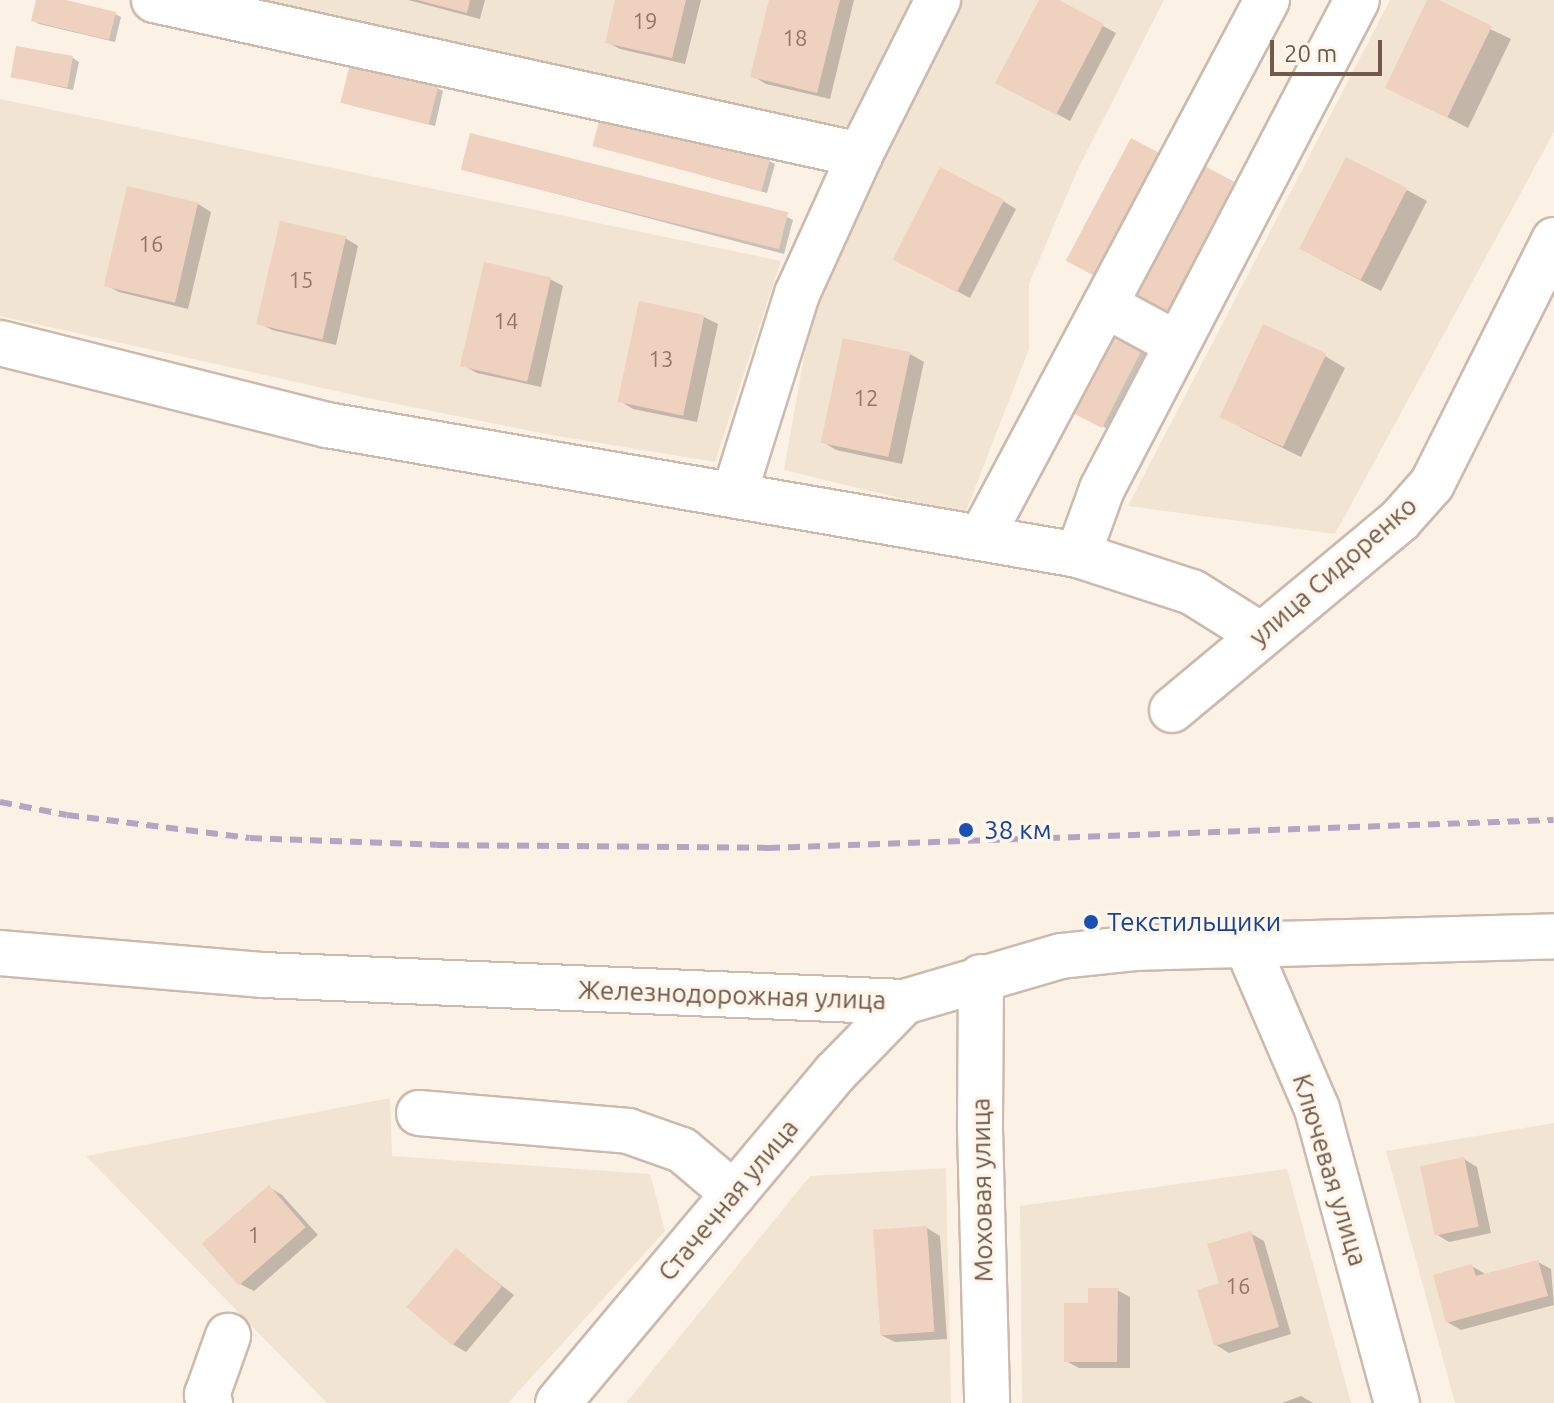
<!DOCTYPE html>
<meta charset="utf-8">
<style>
body{margin:0}
#map{position:relative;width:1554px;height:1403px;overflow:hidden;background:#fbf2e5;font-family:Ubuntu,sans-serif}
div>[style]{position:absolute}
[style*='--x']{left:calc(var(--x)*1px);top:calc(var(--y)*1px);width:calc(var(--w)*1px);rotate:calc(var(--a)*1deg)}
.residential>*{inset:0;background:#f2e4d3}
.shadow>*{inset:0;background:#0003;transform-origin:0 0}
.building>*{inset:0;background:#eed1be;transform-origin:0 0}
.roads{filter:drop-shadow(2px 0 #ccbaac) drop-shadow(-2px 0 #ccbaac) drop-shadow(0 2px #ccbaac) drop-shadow(0 -2px #ccbaac)}
.minor>*{height:44px;margin:-22px;padding:0 22px;transform-origin:22px;border-radius:22px;background:#fff}
.rail>*{height:6px;margin-top:-3px;transform-origin:0;background:repeating-linear-gradient(90deg,#b5a4c3 0 12px,transparent 0 20px)}
.dots>*{width:22px;height:22px;translate:-50% -50%;box-sizing:border-box;border:4px solid #fef6ea;border-radius:50%}
span{translate:-50% -50%;white-space:nowrap;text-align:center;line-height:1.15;-webkit-text-stroke:7px #fef6ea;paint-order:stroke}
.number-label{font-size:22px;color:#917768}
.number-label span{-webkit-text-stroke-width:0}
.street-label{font-size:26px;color:#72594c}
.transit-label{font-size:26px;color:#164399}
.left{translate:0 -50%;text-align:left}
.scale{position:absolute;left:1270px;top:40px;width:112px;height:36px;box-sizing:border-box;border:4px solid #72594c;border-top:0;padding-left:10px;font-size:24px;line-height:28px;white-space:nowrap;color:#72594c;-webkit-text-stroke:6px #fef6ea;paint-order:stroke}
</style>
<div id="map">
<div class="residential">
<i style="clip-path:polygon(242px 0,912px 0,849px 134px)"></i>
<i style="clip-path:polygon(958px 0,1164px 0,1077px 171px,1029px 284px,1029px 349px,965px 514px,784px 470px,815px 294px)"></i>
<i style="clip-path:polygon(1390px 0,1554px 0,1554px 132px,1335px 534px,1128px 506px)"></i>
<i style="clip-path:polygon(0 99px,781px 261px,715px 462px,551px 435px,372px 399px,0 316px)"></i>
<i style="clip-path:polygon(390px 1098px,392px 1156px,650px 1174px,665px 1231px,508px 1403px,327px 1403px,86px 1156px)"></i>
<i style="clip-path:polygon(1554px 1123px,1554px 1403px,1455px 1403px,1386px 1151px)"></i>
<i style="clip-path:polygon(946px 1168px,951px 1403px,626px 1403px,810px 1176px)"></i>
<i style="clip-path:polygon(1287px 1169px,1351px 1403px,1022px 1403px,1020px 1206px)"></i>
</div>
<div class="shadow">
<i style="clip-path:polygon(38px 0,58px 0,115px 14px,121px 17px,115px 42px,39px 24px,33px 20px)"></i>
<i style="clip-path:polygon(408px 0,485px 0,480px 19px)"></i>
<i style="clip-path:polygon(617px 0,701px 0,685px 64px,620px 49px,607px 42px)"></i>
<i style="clip-path:polygon(771px 0,854px 0,830px 99px,766px 84px,753px 76px)"></i>
<i style="clip-path:polygon(1042px 0,1055px 0,1116px 33px,1070px 121px,998px 82px)"></i>
<i style="clip-path:polygon(1429px 0,1511px 39px,1468px 128px,1405px 95px)"></i>
<i style="clip-path:polygon(73px 58px,79px 62px,73px 90px,13px 77px)"></i>
<i style="clip-path:polygon(437px 88px,443px 91px,435px 126px,350px 105px)"></i>
<i style="clip-path:polygon(594px 145px,769px 161px,775px 164px,767px 193px)"></i>
<i style="left:1200px;top:165px;width:46px;height:146px;rotate:29deg"></i>
<i style="clip-path:polygon(463px 169px,787px 217px,793px 220px,784px 254px)"></i>
<i style="clip-path:polygon(128px 188px,198px 204px,211px 212px,188px 309px,119px 292px,106px 285px)"></i>
<i style="clip-path:polygon(1407px 190px,1427px 201px,1381px 291px,1321px 260px)"></i>
<i style="clip-path:polygon(1003px 201px,1016px 209px,970px 298px,908px 265px)"></i>
<i style="clip-path:polygon(345px 238px,358px 246px,336px 345px,272px 330px,259px 323px)"></i>
<i style="clip-path:polygon(550px 279px,563px 286px,541px 387px,477px 373px,463px 365px)"></i>
<i style="clip-path:polygon(704px 317px,718px 324px,697px 422px,633px 409px,620px 401px)"></i>
<i style="left:1111px;top:334px;width:42px;height:86px;rotate:27deg"></i>
<i style="clip-path:polygon(910px 354px,924px 362px,902px 464px,836px 450px,823px 442px)"></i>
<i style="clip-path:polygon(1325px 356px,1345px 368px,1301px 457px,1240px 427px)"></i>
<i style="clip-path:polygon(1464px 1159px,1477px 1167px,1491px 1233px,1449px 1242px,1436px 1234px)"></i>
<i style="clip-path:polygon(269px 1187px,282px 1195px,318px 1235px,254px 1291px,240px 1284px)"></i>
<i style="clip-path:polygon(927px 1228px,940px 1236px,947px 1339px,895px 1342px,881px 1335px)"></i>
<i style="clip-path:polygon(1250px 1233px,1264px 1241px,1291px 1334px,1229px 1353px,1216px 1345px,1221px 1285px)"></i>
<i style="clip-path:polygon(457px 1251px,514px 1295px,466px 1352px,452px 1344px)"></i>
<i style="clip-path:polygon(1538px 1262px,1551px 1269px,1554px 1305px,1461px 1330px,1447px 1322px,1472px 1266px,1485px 1274px)"></i>
<i style="clip-path:polygon(1117px 1290px,1130px 1297px,1130px 1368px,1079px 1368px,1066px 1361px,1090px 1305px)"></i>
<i style="clip-path:polygon(1301px 1396px,1313px 1403px,1282px 1403px)"></i>
</div>
<div class="building">
<i style="clip-path:polygon(36px 0,66px 0,116px 12px,109px 40px,31px 21px)"></i>
<i style="clip-path:polygon(417px 0,470px 0,467px 13px)"></i>
<i style="clip-path:polygon(615px 0,686px 0,672px 58px,605px 43px)"></i>
<i style="clip-path:polygon(769px 0,840px 0,817px 93px,750px 77px)"></i>
<i style="clip-path:polygon(1039px 0,1059px 0,1104px 24px,1056px 115px,995px 83px)"></i>
<i style="clip-path:polygon(1427px 0,1439px 0,1492px 26px,1447px 118px,1385px 88px)"></i>
<i style="left:16px;top:46px;width:58px;height:32px;rotate:10deg"></i>
<i style="left:350px;top:64px;width:91px;height:40px;rotate:14deg"></i>
<i style="left:601px;top:114px;width:175px;height:33px;rotate:15deg"></i>
<i style="left:470px;top:133px;width:328px;height:38px;rotate:14deg"></i>
<i style="left:1131px;top:138px;width:40px;height:139px;rotate:28deg"></i>
<i style="left:1346px;top:157px;width:69px;height:103px;rotate:27deg"></i>
<i style="left:1199px;top:163px;width:41px;height:149px;rotate:28deg"></i>
<i style="left:940px;top:167px;width:72px;height:104px;rotate:27deg"></i>
<i style="left:127px;top:186px;width:73px;height:103px;rotate:13deg"></i>
<i style="left:280px;top:221px;width:68px;height:106px;rotate:13deg"></i>
<i style="left:484px;top:262px;width:69px;height:107px;rotate:13deg"></i>
<i style="left:639px;top:301px;width:67px;height:103px;rotate:12deg"></i>
<i style="left:1263px;top:324px;width:70px;height:103px;rotate:25deg"></i>
<i style="left:1110px;top:331px;width:37px;height:90px;rotate:27deg"></i>
<i style="left:843px;top:338px;width:69px;height:107px;rotate:12deg"></i>
<i style="left:1464px;top:1157px;width:71px;height:45px;rotate:78deg"></i>
<i style="left:269px;top:1185px;width:56px;height:89px;rotate:49deg"></i>
<i style="left:927px;top:1226px;width:106px;height:54px;rotate:86deg"></i>
<i style="clip-path:polygon(1251px 1231px,1279px 1327px,1214px 1346px,1197px 1290px,1219px 1283px,1207px 1244px)"></i>
<i style="left:456px;top:1248px;width:60px;height:77px;rotate:40deg"></i>
<i style="clip-path:polygon(1538px 1260px,1548px 1296px,1446px 1323px,1433px 1275px,1472px 1264px,1476px 1276px)"></i>
<i style="clip-path:polygon(1088px 1288px,1118px 1288px,1117px 1362px,1064px 1362px,1064px 1303px,1088px 1303px)"></i>
</div>
<div class="roads">
<div class="minor">
<i style="--x:154;--y:0;--w:723;--a:12.38"></i>
<i style="--x:1105;--y:305;--w:82;--a:28.4"></i>
<i style="--x:0;--y:343;--w:337;--a:14.1"></i>
<i style="--x:327;--y:425;--w:762;--a:9.82"></i>
<i style="--x:1078;--y:555;--w:120;--a:18"></i>
<i style="--x:1192;--y:592;--w:79;--a:32.1"></i>
<i style="--x:734;--y:495;--w:211;--a:-72.6"></i>
<i style="--x:797;--y:294;--w:153;--a:-65.6"></i>
<i style="--x:860;--y:155;--w:174;--a:-63.3"></i>
<i style="--x:981;--y:538;--w:609;--a:-62"></i>
<i style="--x:1078;--y:555;--w:70;--a:-70"></i>
<i style="--x:1102;--y:489;--w:551;--a:-62.46"></i>
<i style="--x:1172;--y:710;--w:297;--a:-39.8"></i>
<i style="--x:1400;--y:520;--w:48;--a:-48.4"></i>
<i style="--x:1432;--y:484;--w:273;--a:-63.4"></i>
<i style="--x:1246;--y:944;--w:180;--a:66.7"></i>
<i style="--x:1317;--y:1109;--w:305;--a:74.8"></i>
<i style="--x:0;--y:953;--w:264;--a:4.8"></i>
<i style="--x:263;--y:975;--w:642;--a:2.41"></i>
<i style="--x:904;--y:1002;--w:164;--a:-16.3"></i>
<i style="--x:1061;--y:956;--w:74;--a:-6.2"></i>
<i style="--x:1135;--y:948;--w:419;--a:-1.6"></i>
<i style="--x:981;--y:977;--w:152;--a:90.4"></i>
<i style="--x:980;--y:1129;--w:274;--a:88.5"></i>
<i style="--x:419;--y:1113;--w:210;--a:4.9"></i>
<i style="--x:628;--y:1131;--w:57;--a:19.4"></i>
<i style="--x:682;--y:1150;--w:68;--a:40.2"></i>
<i style="--x:210;--y:1403;--w:9;--a:-111"></i>
<i style="--x:207;--y:1395;--w:63;--a:-70.4"></i>
<i style="--x:558;--y:1403;--w:431;--a:-50"></i>
<i style="--x:835;--y:1073;--w:99;--a:-45.8"></i>
</div>
</div>
<div class="rail">
<i style="--x:0;--y:802;--w:68;--a:11"></i>
<i style="--x:67;--y:815;--w:184;--a:7.2"></i>
<i style="--x:250;--y:838;--w:187;--a:2.1"></i>
<i style="--x:437;--y:845;--w:331;--a:0.5"></i>
<i style="--x:768;--y:848;--w:786;--a:-2.04"></i>
</div>
<div class="dots">
<i style="left:966px;top:830px;background:#1a4fb4"></i>
<i style="left:1091px;top:922px;background:#1a4fb4"></i>
</div>
<div class="number-label">
<span style="left:645px;top:21px">19</span>
<span style="left:795px;top:38px">18</span>
<span style="left:151px;top:244px">16</span>
<span style="left:301px;top:280px">15</span>
<span style="left:506px;top:321px">14</span>
<span style="left:661px;top:359px">13</span>
<span style="left:866px;top:398px">12</span>
<span style="left:254px;top:1235px">1</span>
<span style="left:1238px;top:1286px">16</span>
</div>
<div class="street-label">
<span style="left:1333px;top:571px;rotate:-41deg">улица Сидоренко</span>
<span style="left:732px;top:995px;rotate:2deg">Железнодорожная улица</span>
<span style="left:1330px;top:1170px;rotate:73deg">Ключевая улица</span>
<span style="left:982px;top:1190px;rotate:-91deg">Моховая улица</span>
<span style="left:728px;top:1200px;rotate:-50deg">Стачечная улица</span>
</div>
<div class="transit-label">
<span class="left" style="left:984px;top:830px">38 км</span>
<span class="left" style="left:1107px;top:922px">Текстильщики</span>
</div>
<div class="scale">20 m</div>
</div>
